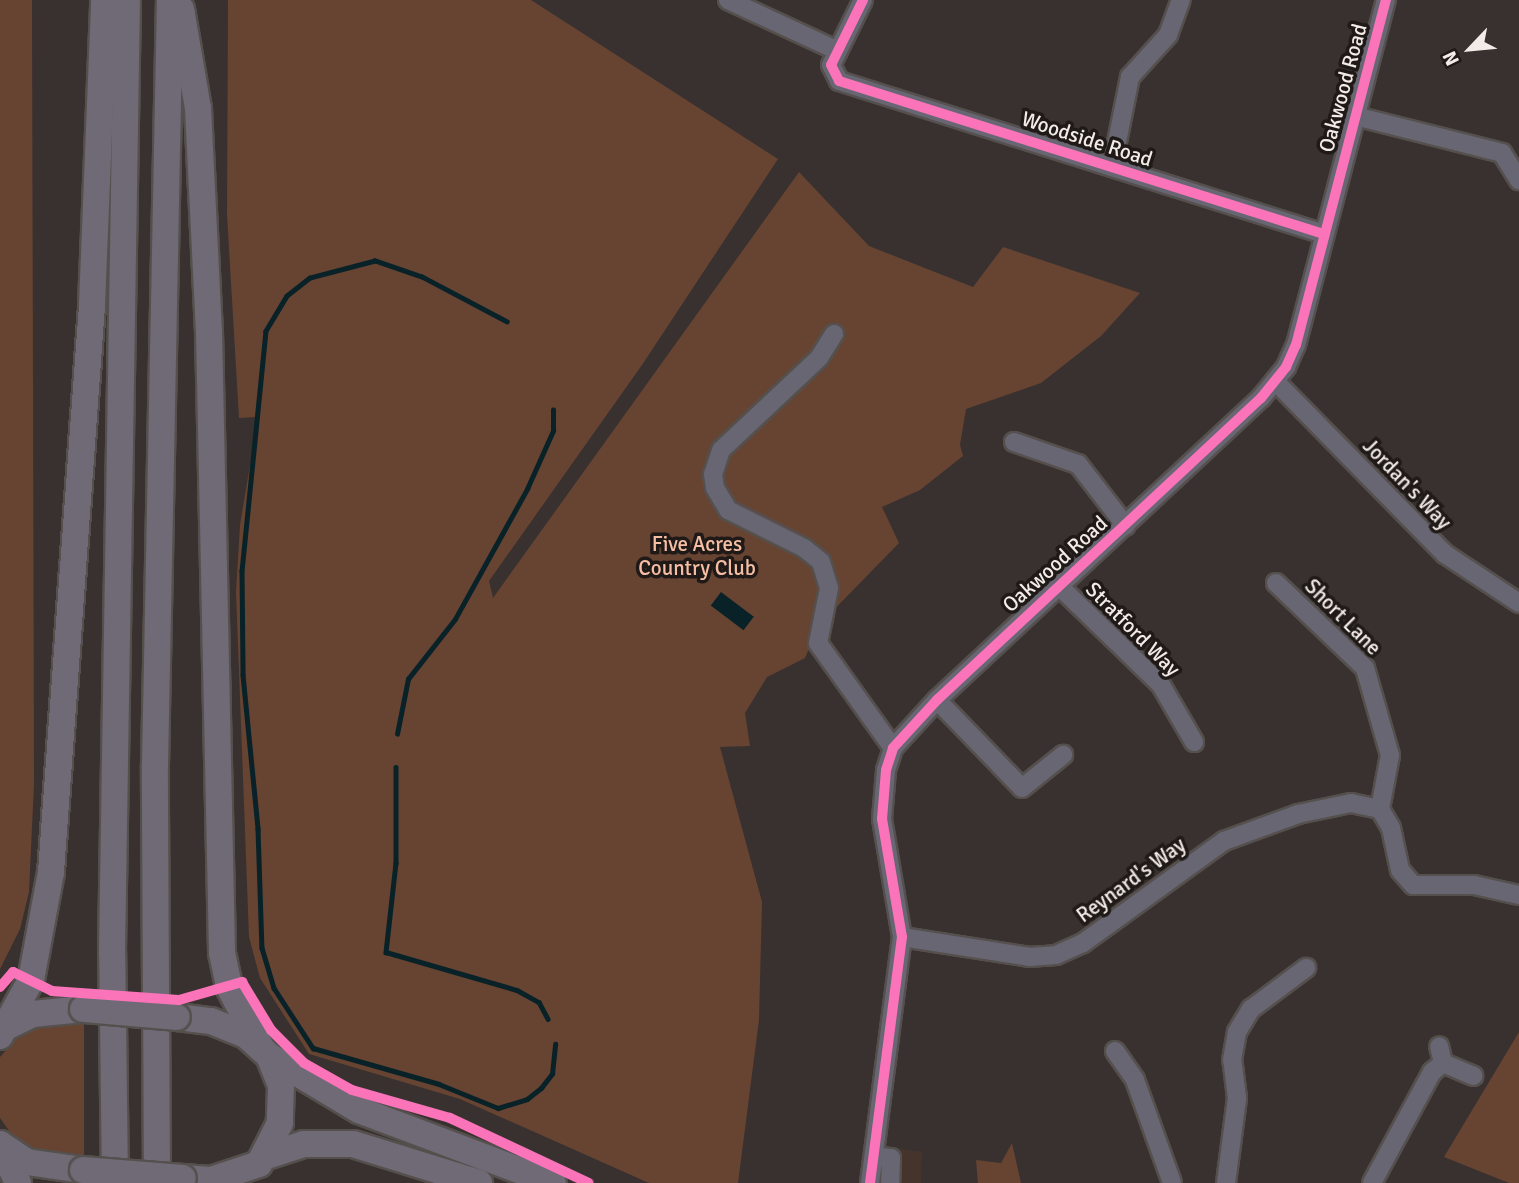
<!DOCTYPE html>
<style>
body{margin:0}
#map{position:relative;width:1519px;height:1183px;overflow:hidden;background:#38312f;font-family:Signika,sans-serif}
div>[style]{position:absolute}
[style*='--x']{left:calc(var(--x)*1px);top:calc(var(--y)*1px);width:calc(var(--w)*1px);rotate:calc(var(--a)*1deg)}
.built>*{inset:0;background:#45342c}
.green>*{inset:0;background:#674332}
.water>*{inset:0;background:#082228;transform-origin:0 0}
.stream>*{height:4.5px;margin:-2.25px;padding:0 2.25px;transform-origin:2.25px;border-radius:2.25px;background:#082228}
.roads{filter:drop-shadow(2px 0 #55504d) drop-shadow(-2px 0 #55504d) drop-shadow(0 2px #55504d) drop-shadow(0 -2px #55504d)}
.minor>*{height:18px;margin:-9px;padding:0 9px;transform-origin:9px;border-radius:9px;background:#686673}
.highway>*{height:26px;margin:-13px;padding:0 13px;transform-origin:13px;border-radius:13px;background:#6f6a76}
.bridges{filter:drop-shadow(2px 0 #55504d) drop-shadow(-2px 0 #55504d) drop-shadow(0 2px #55504d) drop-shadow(0 -2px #55504d)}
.highway-bridge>*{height:26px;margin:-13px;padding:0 13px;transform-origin:13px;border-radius:13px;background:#6f6a76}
.cycleway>*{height:10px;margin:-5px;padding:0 5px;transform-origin:5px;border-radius:5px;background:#fb73b8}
span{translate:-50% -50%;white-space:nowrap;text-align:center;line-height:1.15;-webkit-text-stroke:7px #1f1917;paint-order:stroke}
.street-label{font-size:21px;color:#f3ebe7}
.park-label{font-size:21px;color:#f6bea4}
.north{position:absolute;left:1435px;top:14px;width:70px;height:70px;-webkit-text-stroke:5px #1f1917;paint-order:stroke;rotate:244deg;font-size:19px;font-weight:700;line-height:28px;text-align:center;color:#f3ebe7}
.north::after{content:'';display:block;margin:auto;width:24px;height:32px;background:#f3ebe7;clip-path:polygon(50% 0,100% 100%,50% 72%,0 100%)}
</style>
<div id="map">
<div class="built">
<i style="clip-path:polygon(886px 1147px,922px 1152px,921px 1183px,881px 1183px)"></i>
</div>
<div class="green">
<i style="clip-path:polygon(0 0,32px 0,34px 784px,29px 892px,20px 929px,0 969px)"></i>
<i style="clip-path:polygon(228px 0,531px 0,778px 159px,642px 365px,489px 581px,493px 598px,799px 172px,869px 246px,973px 287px,1003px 247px,1140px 293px,1101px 336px,1041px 383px,966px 409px,960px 445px,963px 456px,920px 490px,882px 507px,899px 543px,819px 625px,805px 658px,767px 677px,745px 713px,750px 746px,720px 747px,762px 902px,759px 1020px,738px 1183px,649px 1183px,460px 1099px,309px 1054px,260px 978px,249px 937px,236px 592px,240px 525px,258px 417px,239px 418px,227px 215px)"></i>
<i style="clip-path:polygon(84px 1017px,84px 1155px,33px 1148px,12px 1135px,0 1118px,0 1057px,25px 1029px,43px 1022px)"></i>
<i style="clip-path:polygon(1519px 1032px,1519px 1183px,1509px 1183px,1444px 1157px)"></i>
<i style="clip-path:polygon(1012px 1143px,1021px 1183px,978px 1183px,976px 1160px,1001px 1163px)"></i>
</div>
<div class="water">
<i style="left:721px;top:592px;width:41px;height:17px;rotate:37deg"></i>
</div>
<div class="stream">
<i style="--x:507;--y:322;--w:96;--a:-152.1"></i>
<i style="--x:422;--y:277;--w:50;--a:-161.2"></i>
<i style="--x:375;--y:261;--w:67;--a:165.3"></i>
<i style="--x:310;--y:278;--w:29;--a:142"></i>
<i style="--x:287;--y:296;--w:41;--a:121"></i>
<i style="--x:266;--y:331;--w:241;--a:95.7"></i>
<i style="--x:242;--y:571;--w:104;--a:89.4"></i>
<i style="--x:243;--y:675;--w:155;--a:84.4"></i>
<i style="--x:258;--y:829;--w:119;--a:88.1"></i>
<i style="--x:262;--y:948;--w:42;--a:73.3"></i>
<i style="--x:274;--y:988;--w:72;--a:57"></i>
<i style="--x:313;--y:1048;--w:131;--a:15.9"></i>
<i style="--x:439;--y:1084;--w:64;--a:22.1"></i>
<i style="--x:498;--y:1108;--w:30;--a:-17"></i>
<i style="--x:527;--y:1099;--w:18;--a:-38"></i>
<i style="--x:541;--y:1088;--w:18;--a:-52"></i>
<i style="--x:552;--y:1074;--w:30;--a:-84"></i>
<i style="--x:397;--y:734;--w:56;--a:-78.7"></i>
<i style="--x:408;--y:679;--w:76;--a:-51.9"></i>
<i style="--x:455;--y:619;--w:149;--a:-61"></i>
<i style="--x:527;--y:489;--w:64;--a:-65.9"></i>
<i style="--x:553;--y:431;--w:21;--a:-90"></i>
<i style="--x:396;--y:767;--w:96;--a:90"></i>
<i style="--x:396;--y:863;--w:90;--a:96.4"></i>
<i style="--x:386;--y:952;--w:136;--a:16.2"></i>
<i style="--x:517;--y:990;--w:25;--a:29"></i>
<i style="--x:539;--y:1002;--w:19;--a:62"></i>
</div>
<div class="roads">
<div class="minor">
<i style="--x:728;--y:0;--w:121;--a:24.9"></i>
<i style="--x:863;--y:0;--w:72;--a:116.2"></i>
<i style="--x:831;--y:65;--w:18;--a:63"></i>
<i style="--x:839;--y:81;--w:509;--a:17.51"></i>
<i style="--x:1355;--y:116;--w:152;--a:14.1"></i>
<i style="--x:1502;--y:153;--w:32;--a:58"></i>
<i style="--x:1112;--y:167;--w:92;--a:-78.7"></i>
<i style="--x:1130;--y:77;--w:57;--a:-47.9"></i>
<i style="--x:1168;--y:35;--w:37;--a:-70"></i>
<i style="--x:834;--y:334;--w:28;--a:122"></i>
<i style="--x:819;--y:358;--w:134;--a:136.8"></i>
<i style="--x:721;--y:450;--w:25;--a:108"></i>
<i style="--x:713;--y:474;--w:14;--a:82"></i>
<i style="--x:715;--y:488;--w:26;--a:59"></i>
<i style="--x:728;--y:510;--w:85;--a:26.6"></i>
<i style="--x:804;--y:548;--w:22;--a:39"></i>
<i style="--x:821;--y:562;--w:27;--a:73"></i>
<i style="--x:829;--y:588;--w:56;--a:101.3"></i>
<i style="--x:818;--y:643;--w:129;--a:54.5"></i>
<i style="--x:1275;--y:381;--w:243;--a:45.5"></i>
<i style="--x:1445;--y:554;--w:89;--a:33.5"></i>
<i style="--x:1014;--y:442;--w:68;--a:19"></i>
<i style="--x:1078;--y:464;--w:78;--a:52.3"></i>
<i style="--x:1276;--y:583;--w:123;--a:43.7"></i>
<i style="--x:1365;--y:668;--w:91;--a:74"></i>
<i style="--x:1390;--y:755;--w:55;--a:100.5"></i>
<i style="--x:1059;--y:586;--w:142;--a:44.1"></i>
<i style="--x:1161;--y:685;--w:66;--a:59.9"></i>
<i style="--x:937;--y:700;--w:122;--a:46"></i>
<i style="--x:1022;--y:788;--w:53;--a:-38.8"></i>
<i style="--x:1380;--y:809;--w:22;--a:60"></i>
<i style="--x:1391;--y:828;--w:43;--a:77.9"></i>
<i style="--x:1400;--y:870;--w:20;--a:49"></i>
<i style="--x:1413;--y:885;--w:61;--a:0"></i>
<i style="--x:1474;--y:885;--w:46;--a:12.5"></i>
<i style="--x:902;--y:937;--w:129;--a:8.9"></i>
<i style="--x:1029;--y:957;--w:27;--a:-4"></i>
<i style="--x:1056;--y:955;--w:30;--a:-24"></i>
<i style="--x:1083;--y:943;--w:174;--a:-35.9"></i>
<i style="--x:1224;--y:841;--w:79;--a:-20"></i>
<i style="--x:1298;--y:814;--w:54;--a:-11.7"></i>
<i style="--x:1351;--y:803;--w:30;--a:12"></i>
<i style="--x:1115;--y:1051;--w:35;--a:55"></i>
<i style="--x:1135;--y:1080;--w:109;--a:70.2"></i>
<i style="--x:1443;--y:1063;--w:33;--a:23"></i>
<i style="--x:874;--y:1156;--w:17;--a:7"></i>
<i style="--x:891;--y:1158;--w:25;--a:92"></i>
<i style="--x:870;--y:1183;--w:248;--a:-82.6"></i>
<i style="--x:902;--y:937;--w:120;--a:-99.6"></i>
<i style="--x:882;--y:819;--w:49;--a:-85.3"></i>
<i style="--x:886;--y:770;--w:23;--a:-72"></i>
<i style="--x:893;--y:748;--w:65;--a:-47.5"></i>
<i style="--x:937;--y:700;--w:443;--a:-43"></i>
<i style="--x:1261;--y:398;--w:40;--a:-51"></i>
<i style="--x:1286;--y:367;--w:24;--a:-66"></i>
<i style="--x:1296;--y:345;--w:357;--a:-75.4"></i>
<i style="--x:1226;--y:1183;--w:86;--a:-82.6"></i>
<i style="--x:1237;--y:1098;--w:38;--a:-97"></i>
<i style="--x:1232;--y:1060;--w:28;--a:-80"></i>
<i style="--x:1237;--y:1032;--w:27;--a:-59"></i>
<i style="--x:1251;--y:1009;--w:69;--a:-36.7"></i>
<i style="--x:1372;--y:1183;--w:126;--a:-61.6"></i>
<i style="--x:1432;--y:1072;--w:14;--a:-39"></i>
<i style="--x:1443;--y:1063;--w:17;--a:-103"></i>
</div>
<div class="highway">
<i style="--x:181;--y:9;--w:100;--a:80.3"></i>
<i style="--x:198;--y:108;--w:223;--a:87.2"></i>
<i style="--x:209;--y:331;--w:622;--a:88.8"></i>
<i style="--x:222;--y:953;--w:35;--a:78"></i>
<i style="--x:229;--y:987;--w:70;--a:62"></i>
<i style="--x:177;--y:1017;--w:34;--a:7"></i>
<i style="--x:211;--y:1021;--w:38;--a:22"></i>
<i style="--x:246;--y:1035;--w:31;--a:42"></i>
<i style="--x:269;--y:1056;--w:32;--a:68"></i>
<i style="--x:281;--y:1086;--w:37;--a:92"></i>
<i style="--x:280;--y:1123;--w:46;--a:117.1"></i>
<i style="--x:259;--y:1164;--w:51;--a:161.6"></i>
<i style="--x:211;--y:1180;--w:28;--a:-176"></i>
<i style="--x:6;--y:1027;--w:30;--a:-26"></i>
<i style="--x:33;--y:1014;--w:50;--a:-5.7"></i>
<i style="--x:0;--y:1036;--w:64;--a:-61"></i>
<i style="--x:31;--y:980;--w:110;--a:-79.5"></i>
<i style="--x:51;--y:872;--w:568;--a:-85.86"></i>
<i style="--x:92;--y:305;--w:305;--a:-87.7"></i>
<i style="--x:269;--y:1056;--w:105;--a:31"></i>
<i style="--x:359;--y:1110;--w:207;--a:20.6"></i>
<i style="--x:0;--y:1144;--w:32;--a:34"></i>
<i style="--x:27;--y:1162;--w:57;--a:8.1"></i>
<i style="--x:0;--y:1144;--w:43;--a:65.2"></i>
<i style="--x:267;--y:1156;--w:39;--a:-18"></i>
<i style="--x:304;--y:1144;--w:49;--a:0"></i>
<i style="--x:353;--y:1144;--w:132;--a:17.2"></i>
<i style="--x:115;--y:1183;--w:231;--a:-90.7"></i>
<i style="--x:112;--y:952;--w:952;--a:-89.1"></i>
<i style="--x:157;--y:1183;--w:418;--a:-90.3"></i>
<i style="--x:155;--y:765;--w:765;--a:-88.88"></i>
</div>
</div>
<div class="bridges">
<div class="highway-bridge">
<i style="--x:83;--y:1009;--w:94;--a:4.9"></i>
<i style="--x:83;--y:1170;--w:100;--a:4.6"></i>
</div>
</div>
<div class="cycleway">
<i style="--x:863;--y:0;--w:72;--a:116.2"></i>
<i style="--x:831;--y:65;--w:18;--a:63"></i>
<i style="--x:839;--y:81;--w:509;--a:17.51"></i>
<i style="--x:0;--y:987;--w:20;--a:-49"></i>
<i style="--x:13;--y:972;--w:43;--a:26"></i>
<i style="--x:52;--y:991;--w:127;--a:4.1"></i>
<i style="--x:179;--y:1000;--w:66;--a:-15.9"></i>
<i style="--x:242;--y:982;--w:56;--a:58.9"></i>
<i style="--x:271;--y:1030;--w:47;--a:45"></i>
<i style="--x:304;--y:1063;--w:55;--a:29.4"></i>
<i style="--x:352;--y:1090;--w:102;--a:15.9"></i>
<i style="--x:450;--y:1118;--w:153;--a:25.1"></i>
<i style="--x:870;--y:1183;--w:248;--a:-82.6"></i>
<i style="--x:902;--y:937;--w:120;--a:-99.6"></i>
<i style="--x:882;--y:819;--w:49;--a:-85.3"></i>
<i style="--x:886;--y:770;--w:23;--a:-72"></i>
<i style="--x:893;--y:748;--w:65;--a:-47.5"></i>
<i style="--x:937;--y:700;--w:443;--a:-43"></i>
<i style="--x:1261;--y:398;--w:40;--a:-51"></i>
<i style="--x:1286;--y:367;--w:24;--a:-66"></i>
<i style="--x:1296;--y:345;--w:357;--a:-75.4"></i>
</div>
<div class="street-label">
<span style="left:1343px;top:88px;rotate:-75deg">Oakwood Road</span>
<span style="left:1087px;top:139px;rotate:18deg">Woodside Road</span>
<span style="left:1407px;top:484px;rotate:46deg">Jordan's Way</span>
<span style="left:1055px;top:564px;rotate:-42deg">Oakwood Road</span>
<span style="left:1343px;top:617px;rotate:45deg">Short Lane</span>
<span style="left:1133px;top:629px;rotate:45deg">Stratford Way</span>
<span style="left:1131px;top:880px;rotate:-36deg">Reynard's Way</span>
</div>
<div class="park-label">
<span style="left:697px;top:556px">Five Acres<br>Country Club</span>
</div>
<div class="north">N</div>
</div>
